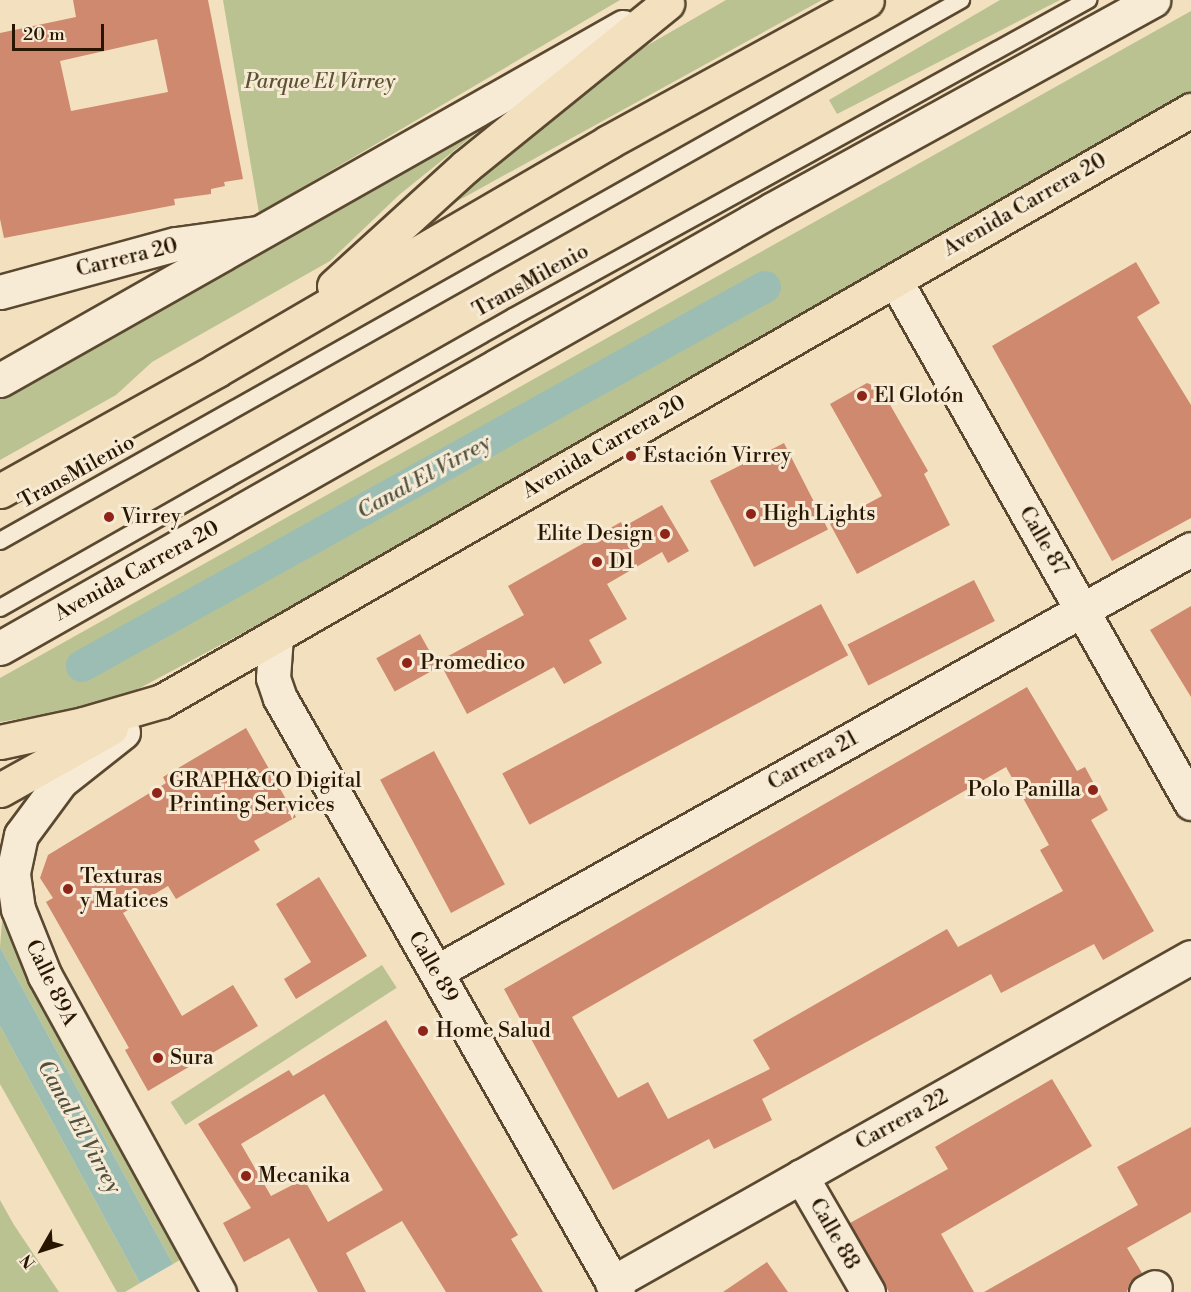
<!DOCTYPE html>
<meta charset="utf-8">
<style>
body{margin:0}
#map{position:relative;width:1191px;height:1292px;overflow:hidden;background:#f2e0be;font-family:"Libre Bodoni",serif}
div>[style]{position:absolute}
[style*='--x']{left:calc(var(--x)*1px);top:calc(var(--y)*1px);width:calc(var(--w)*1px);rotate:calc(var(--a)*1deg)}
.green>*{inset:0;background:#bac291;transform-origin:0 0}
.water>*{inset:0;background:#9bbdb3}
.canal>*{height:32px;margin:-16px;padding:0 16px;transform-origin:16px;border-radius:16px;background:#9bbdb3}
.building>*{inset:0;background:#cf896e;transform-origin:0 0}
.roads{filter:drop-shadow(2px 0 #5a4830) drop-shadow(-2px 0 #5a4830) drop-shadow(0 2px #5a4830) drop-shadow(0 -2px #5a4830)}
.service>*{height:16px;margin:-8px;padding:0 8px;transform-origin:8px;border-radius:8px;background:#f7ebd5}
.minor>*{height:33px;margin:-16.5px;padding:0 16.5px;transform-origin:16.5px;border-radius:16.5px;background:#f7ebd5}
.tertiary>*{height:33px;margin:-16.5px;padding:0 16.5px;transform-origin:16.5px;border-radius:16.5px;background:#f7ebd5}
.secondary>*{height:33px;margin:-16.5px;padding:0 16.5px;transform-origin:16.5px;border-radius:16.5px;background:#f7ebd5}
.trunk>*{height:33px;margin:-16.5px;padding:0 16.5px;transform-origin:16.5px;border-radius:16.5px;background:#f2e0be}
.dots>*{width:16px;height:16px;translate:-50% -50%;box-sizing:border-box;border:3px solid #f7ebd5;border-radius:50%}
span{translate:-50% -50%;white-space:nowrap;text-align:center;line-height:1.15;-webkit-text-stroke:6px #f7ebd5;paint-order:stroke}
.park-label{font-size:21px;color:#5b5233;font-style:italic}
.street-label{font-size:21px;color:#281600}
.poi-label{font-size:21px;color:#281600}
.left{translate:0 -50%;text-align:left}
.right{translate:-100% -50%;text-align:right}
.water-label{font-size:22px;color:#50503f;font-style:italic}
.north{position:absolute;left:12px;top:1220px;width:60px;height:60px;-webkit-text-stroke:4px #f7ebd5;paint-order:stroke;rotate:231deg;font-size:16px;font-weight:700;line-height:24px;text-align:center;color:#281600}
.north::after{content:'';display:block;margin:auto;width:21px;height:27px;background:#281600;clip-path:polygon(50% 0,100% 100%,50% 72%,0 100%)}
.scale{position:absolute;left:12px;top:24px;width:92px;height:27px;box-sizing:border-box;border:3px solid #281600;border-top:0;padding-left:8px;font-size:18px;line-height:21px;white-space:nowrap;color:#281600;-webkit-text-stroke:4px #f7ebd5;paint-order:stroke}
</style>
<div id="map">
<div class="green">
<i style="clip-path:polygon(223px 0,620px 0,259px 213px)"></i>
<i style="clip-path:polygon(726px 0,822px 0,434px 214px,560px 106px,622px 60px)"></i>
<i style="clip-path:polygon(1000px 0,1060px 0,837px 114px,829px 100px)"></i>
<i style="clip-path:polygon(1191px 11px,1191px 93px,389px 555px,123px 697px,95px 706px,0 722px,0 678px)"></i>
<i style="clip-path:polygon(534px 86px,399px 195px,330px 261px,152px 362px,116px 395px,0 460px,0 392px)"></i>
<i style="clip-path:polygon(2px 921px,190px 1254px,173px 1264px,0 947px)"></i>
<i style="left:382px;top:965px;width:27px;height:252px;rotate:57deg"></i>
<i style="clip-path:polygon(0 1026px,140px 1283px,125px 1292px,117px 1292px,0 1084px)"></i>
<i style="clip-path:polygon(0 1200px,14px 1225px,59px 1292px,0 1292px)"></i>
</div>
<div class="water">
<i style="clip-path:polygon(0 947px,173px 1264px,140px 1283px,0 1026px)"></i>
</div>
<div class="canal">
<i style="--x:82;--y:666;--w:781;--a:-29.03"></i>
</div>
<div class="building">
<i style="clip-path:polygon(evenodd,73px 0,208px 0,243px 179px,224px 182px,225px 186px,211px 189px,211px 194px,174px 199px,175px 205px,4px 238px,0 219px,0 33px,76px 17px,73px 0,157px 39px,168px 92px,71px 111px,60px 61px,157px 39px)"></i>
<i style="clip-path:polygon(1136px 262px,1160px 303px,1137px 317px,1191px 405px,1191px 518px,1112px 561px,992px 346px)"></i>
<i style="clip-path:polygon(867px 383px,881px 389px,928px 471px,924px 474px,950px 525px,857px 574px,830px 524px,882px 496px,830px 404px)"></i>
<i style="left:784px;top:443px;width:97px;height:83px;rotate:63deg"></i>
<i style="clip-path:polygon(662px 505px,689px 551px,668px 563px,662px 552px,607px 584px,627px 619px,589px 640px,602px 663px,564px 684px,554px 667px,467px 714px,439px 661px,524px 615px,508px 586px,621px 522px,623px 527px)"></i>
<i style="left:974px;top:580px;width:46px;height:142px;rotate:63deg"></i>
<i style="left:821px;top:604px;width:58px;height:361px;rotate:62deg"></i>
<i style="clip-path:polygon(1191px 606px,1191px 697px,1150px 630px)"></i>
<i style="left:420px;top:634px;width:38px;height:50px;rotate:61deg"></i>
<i style="clip-path:polygon(evenodd,1027px 687px,1077px 771px,1085px 767px,1108px 810px,1091px 820px,1154px 931px,1103px 960px,1094px 944px,1001px 993px,991px 974px,762px 1099px,772px 1120px,714px 1149px,709px 1139px,613px 1190px,504px 989px,1027px 687px,1006px 767px,1049px 845px,1040px 850px,1063px 891px,958px 947px,947px 929px,753px 1040px,770px 1069px,668px 1119px,648px 1082px,618px 1098px,572px 1017px,1006px 767px)"></i>
<i style="clip-path:polygon(246px 728px,296px 817px,254px 841px,260px 850px,176px 899px,168px 886px,123px 913px,182px 1016px,233px 985px,258px 1026px,148px 1091px,125px 1050px,129px 1048px,46px 902px,53px 898px,40px 878px,48px 855px,166px 783px,163px 777px)"></i>
<i style="left:434px;top:751px;width:151px;height:61px;rotate:62deg"></i>
<i style="clip-path:polygon(319px 877px,367px 956px,296px 999px,284px 979px,311px 962px,276px 904px)"></i>
<i style="clip-path:polygon(evenodd,386px 1020px,518px 1235px,511px 1239px,543px 1292px,446px 1292px,402px 1221px,346px 1253px,366px 1292px,318px 1292px,289px 1238px,244px 1262px,223px 1223px,251px 1208px,198px 1124px,289px 1070px,293px 1076px,386px 1020px,324px 1094px,383px 1190px,328px 1222px,304px 1179px,271px 1196px,241px 1144px,324px 1094px)"></i>
<i style="clip-path:polygon(1052px 1079px,1092px 1146px,941px 1234px,974px 1292px,889px 1292px,850px 1223px,948px 1169px,935px 1147px)"></i>
<i style="clip-path:polygon(1191px 1127px,1191px 1212px,1127px 1248px,1142px 1273px,1130px 1282px,1127px 1292px,984px 1292px,1138px 1205px,1117px 1167px)"></i>
<i style="clip-path:polygon(767px 1262px,788px 1292px,723px 1292px)"></i>
</div>
<div class="roads">
<div class="service">
<i style="--x:0;--y:541;--w:1103;--a:-29.38"></i>
<i style="--x:0;--y:608;--w:590;--a:-29.56"></i>
<i style="--x:513;--y:317;--w:657;--a:-28.87"></i>
</div>
<div class="minor">
<i style="--x:0;--y:292;--w:182;--a:-15.3"></i>
<i style="--x:176;--y:244;--w:82;--a:-7.7"></i>
<i style="--x:276;--y:636;--w:42;--a:94.1"></i>
<i style="--x:273;--y:678;--w:21;--a:71"></i>
<i style="--x:280;--y:698;--w:683;--a:60.36"></i>
<i style="--x:123;--y:732;--w:79;--a:141.7"></i>
<i style="--x:61;--y:781;--w:67;--a:126.5"></i>
<i style="--x:21;--y:835;--w:40;--a:102"></i>
<i style="--x:13;--y:874;--w:35;--a:82"></i>
<i style="--x:18;--y:909;--w:72;--a:68.1"></i>
<i style="--x:45;--y:976;--w:361;--a:61.2"></i>
<i style="--x:436;--y:972;--w:865;--a:-29.26"></i>
<i style="--x:801;--y:1176;--w:134;--a:60"></i>
<i style="--x:612;--y:1283;--w:664;--a:-29.38"></i>
<i style="--x:1146;--y:1292;--w:10;--a:-29"></i>
</div>
<div class="tertiary">
<i style="--x:895;--y:280;--w:601;--a:60.49"></i>
</div>
<div class="secondary">
<i style="--x:0;--y:380;--w:716;--a:-29.54"></i>
<i style="--x:0;--y:648;--w:889;--a:-29.59"></i>
<i style="--x:773;--y:209;--w:434;--a:-28.8"></i>
</div>
<div class="trunk">
<i style="--x:334;--y:286;--w:178;--a:-42.3"></i>
<i style="--x:466;--y:166;--w:259;--a:-39"></i>
<i style="--x:0;--y:491;--w:248;--a:-29.1"></i>
<i style="--x:217;--y:370;--w:453;--a:-30.2"></i>
<i style="--x:608;--y:142;--w:295;--a:-28.7"></i>
<i style="--x:0;--y:742;--w:85;--a:-12.2"></i>
<i style="--x:83;--y:724;--w:82;--a:-16.2"></i>
<i style="--x:162;--y:701;--w:1187;--a:-29.87"></i>
<i style="--x:0;--y:790;--w:127;--a:-29.2"></i>
</div>
</div>
<div class="dots">
<i style="left:862px;top:396px;background:#8f2418"></i>
<i style="left:631px;top:456px;background:#8f2418"></i>
<i style="left:751px;top:514px;background:#8f2418"></i>
<i style="left:109px;top:517px;background:#8f2418"></i>
<i style="left:665px;top:534px;background:#8f2418"></i>
<i style="left:597px;top:562px;background:#8f2418"></i>
<i style="left:407px;top:663px;background:#8f2418"></i>
<i style="left:1093px;top:790px;background:#8f2418"></i>
<i style="left:157px;top:793px;background:#8f2418"></i>
<i style="left:68px;top:889px;background:#8f2418"></i>
<i style="left:423px;top:1031px;background:#8f2418"></i>
<i style="left:158px;top:1058px;background:#8f2418"></i>
<i style="left:246px;top:1176px;background:#8f2418"></i>
</div>
<div class="park-label">
<span style="left:320px;top:82px">Parque El Virrey</span>
</div>
<div class="street-label">
<span style="left:1025px;top:205px;rotate:-30deg">Avenida Carrera 20</span>
<span style="left:127px;top:258px;rotate:-14deg">Carrera 20</span>
<span style="left:531px;top:281px;rotate:-29deg">TransMilenio</span>
<span style="left:604px;top:447px;rotate:-30deg">Avenida Carrera 20</span>
<span style="left:77px;top:472px;rotate:-29deg">TransMilenio</span>
<span style="left:1043px;top:541px;rotate:60deg">Calle 87</span>
<span style="left:137px;top:571px;rotate:-29deg">Avenida Carrera 20</span>
<span style="left:813px;top:761px;rotate:-29deg">Carrera 21</span>
<span style="left:433px;top:967px;rotate:60deg">Calle 89</span>
<span style="left:51px;top:983px;rotate:64deg">Calle 89A</span>
<span style="left:902px;top:1120px;rotate:-29deg">Carrera 22</span>
<span style="left:834px;top:1234px;rotate:60deg">Calle 88</span>
</div>
<div class="poi-label">
<span class="left" style="left:874px;top:396px">El Glotón</span>
<span class="left" style="left:643px;top:456px">Estación Virrey</span>
<span class="left" style="left:763px;top:514px">High Lights</span>
<span class="left" style="left:121px;top:517px">Virrey</span>
<span class="right" style="left:653px;top:534px">Elite Design</span>
<span class="left" style="left:609px;top:562px">D1</span>
<span class="left" style="left:420px;top:663px">Promedico</span>
<span class="left" style="left:169px;top:793px">GRAPH&amp;CO Digital<br>Printing Services</span>
<span class="right" style="left:1081px;top:790px">Polo Panilla</span>
<span class="left" style="left:80px;top:889px">Texturas<br>y Matices</span>
<span class="left" style="left:436px;top:1031px">Home Salud</span>
<span class="left" style="left:170px;top:1058px">Sura</span>
<span class="left" style="left:258px;top:1176px">Mecanika</span>
</div>
<div class="water-label">
<span style="left:424px;top:477px;rotate:-29deg">Canal El Virrey</span>
<span style="left:79px;top:1127px;rotate:61deg">Canal El Virrey</span>
</div>
<div class="north">N</div>
<div class="scale">20 m</div>
</div>
